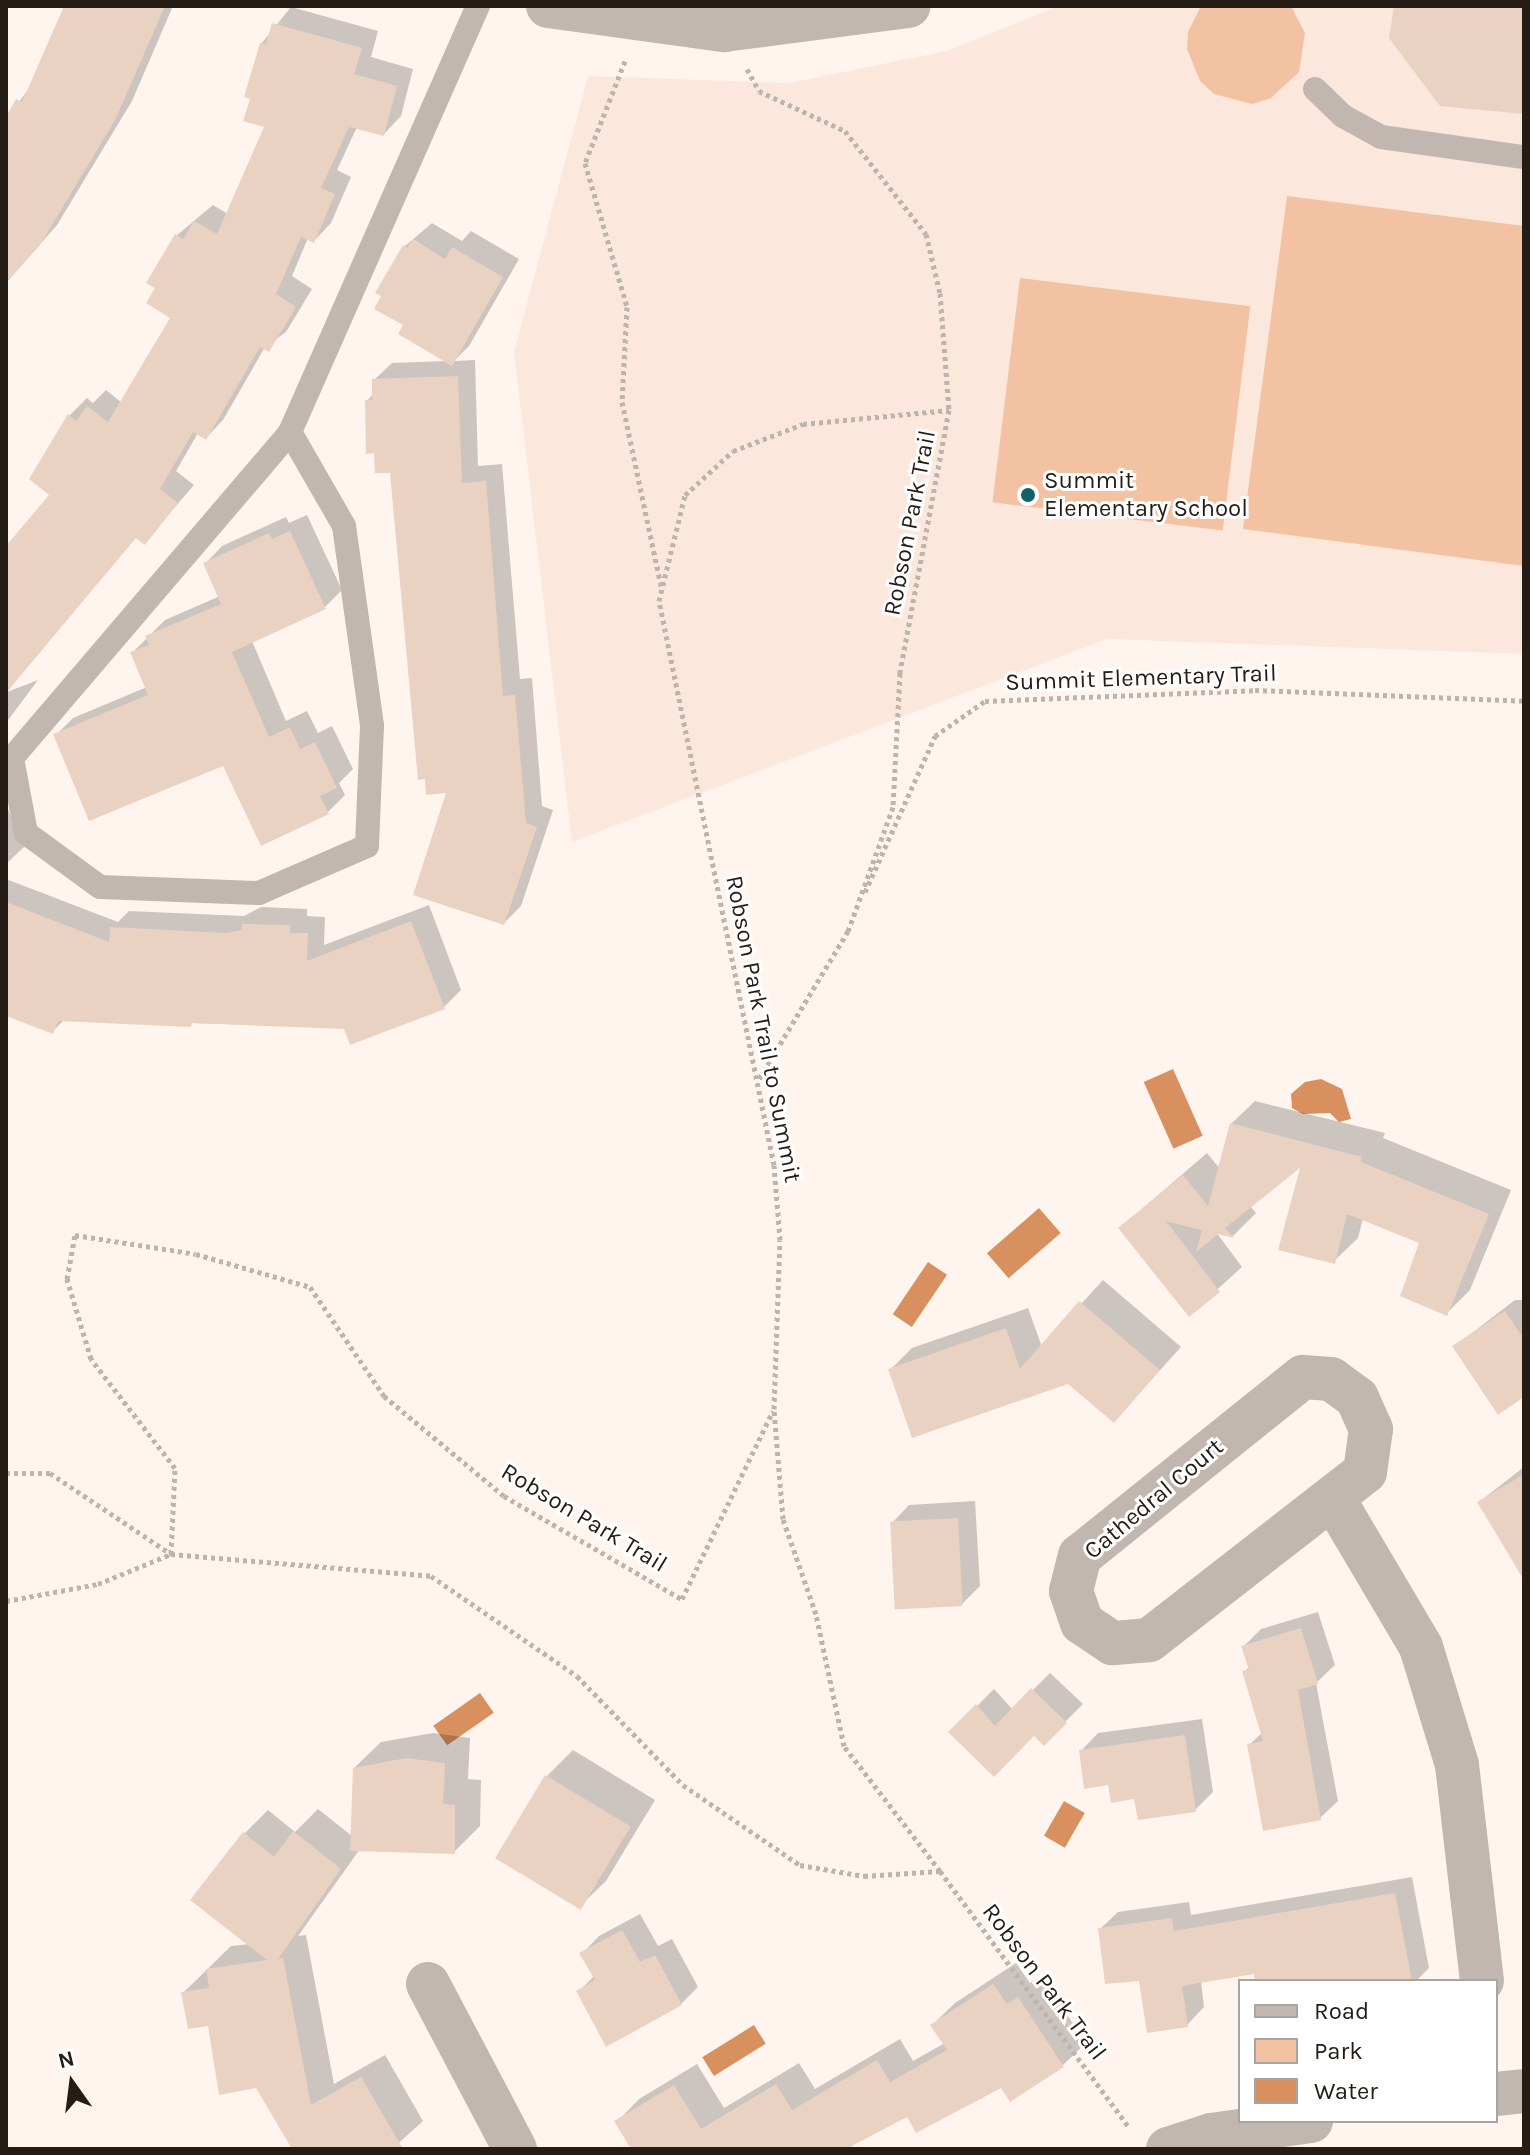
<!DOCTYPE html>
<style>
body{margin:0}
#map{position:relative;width:1530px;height:2155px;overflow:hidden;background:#fff5ee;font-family:Karla,sans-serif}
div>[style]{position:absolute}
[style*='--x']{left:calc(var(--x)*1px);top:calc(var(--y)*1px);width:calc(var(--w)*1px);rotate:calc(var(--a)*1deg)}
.built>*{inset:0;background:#fbe7db}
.green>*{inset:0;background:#f3c2a2;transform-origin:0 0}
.water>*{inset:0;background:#d8905f;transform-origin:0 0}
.shadow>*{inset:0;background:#0003}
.building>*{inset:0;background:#ead2c2;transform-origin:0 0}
.path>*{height:5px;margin-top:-2.5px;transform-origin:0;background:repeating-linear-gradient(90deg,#bdb4ad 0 4px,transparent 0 8px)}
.lane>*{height:24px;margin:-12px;padding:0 12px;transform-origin:12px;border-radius:12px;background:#c2b7b0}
.street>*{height:44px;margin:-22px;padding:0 22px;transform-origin:22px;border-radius:22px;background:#c2b7b0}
.dots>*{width:22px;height:22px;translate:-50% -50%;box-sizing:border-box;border:4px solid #fff;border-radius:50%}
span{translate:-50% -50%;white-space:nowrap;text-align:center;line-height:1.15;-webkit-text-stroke:6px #fff;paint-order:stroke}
.poi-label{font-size:24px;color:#251c16}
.left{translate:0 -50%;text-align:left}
.street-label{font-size:24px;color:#251c16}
.frame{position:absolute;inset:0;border:8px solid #251c16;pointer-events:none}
.legend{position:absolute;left:1238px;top:1979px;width:260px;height:144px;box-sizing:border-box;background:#fff;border:2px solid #a8a4a2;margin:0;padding:10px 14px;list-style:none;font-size:24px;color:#251c16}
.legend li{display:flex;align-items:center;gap:16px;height:40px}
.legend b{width:40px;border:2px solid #a8a4a2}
.north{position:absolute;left:32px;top:2043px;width:80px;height:80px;-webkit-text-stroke:6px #fff;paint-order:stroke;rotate:346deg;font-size:22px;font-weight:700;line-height:32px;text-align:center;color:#251c16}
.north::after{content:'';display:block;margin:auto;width:28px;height:36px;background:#251c16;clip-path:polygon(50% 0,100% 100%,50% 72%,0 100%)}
</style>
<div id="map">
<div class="built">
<i style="clip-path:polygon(1059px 6px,1524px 6px,1524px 654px,1107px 639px,572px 842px,514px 352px,588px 76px,789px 83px,947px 51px)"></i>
</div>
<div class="green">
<i style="clip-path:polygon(1201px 6px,1291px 6px,1305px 33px,1299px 72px,1271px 98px,1252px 104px,1214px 94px,1200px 81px,1187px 49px,1188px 32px)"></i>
<i style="clip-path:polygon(1287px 196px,1524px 226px,1524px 566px,1243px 529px)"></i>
<i style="left:1020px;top:278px;width:232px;height:226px;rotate:7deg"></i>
</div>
<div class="water">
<i style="left:1173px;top:1069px;width:73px;height:32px;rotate:66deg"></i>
<i style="clip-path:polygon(1321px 1079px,1342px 1089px,1351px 1119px,1339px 1122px,1330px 1113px,1303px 1114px,1292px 1108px,1291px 1094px,1305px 1082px)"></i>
<i style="left:1039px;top:1208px;width:33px;height:69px;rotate:49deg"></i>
<i style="left:928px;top:1262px;width:23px;height:63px;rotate:34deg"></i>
<i style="left:480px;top:1693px;width:24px;height:57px;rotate:55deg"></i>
<i style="left:1064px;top:1801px;width:24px;height:40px;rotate:30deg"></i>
<i style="left:754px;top:2025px;width:22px;height:61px;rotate:58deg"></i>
</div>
<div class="shadow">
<i style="clip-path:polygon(65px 6px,173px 6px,132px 101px,57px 225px,6px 283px,6px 120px,30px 87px)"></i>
<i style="clip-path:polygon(291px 7px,378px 31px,371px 57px,413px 69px,401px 116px,384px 134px,357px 127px,337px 170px,351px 177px,331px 223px,314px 241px,308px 238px,292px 276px,312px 289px,286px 332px,265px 347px,223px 420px,206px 438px,198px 433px,176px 471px,194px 485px,145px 542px,137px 536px,28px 665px,7px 692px,38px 680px,6px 723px,6px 549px,52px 494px,32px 479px,70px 415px,87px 398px,93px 403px,106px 390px,122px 403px,172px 317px,158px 288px,176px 236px,213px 205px,228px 214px,266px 126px,261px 44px)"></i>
<i style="clip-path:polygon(432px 223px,462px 241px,471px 231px,519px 259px,469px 346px,454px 361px,475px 360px,478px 466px,502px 464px,520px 679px,532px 678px,542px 806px,553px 810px,521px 906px,504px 923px,449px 791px,392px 471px,367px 401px,374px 393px,374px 380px,392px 363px,447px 361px,377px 292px,405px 246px)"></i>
<i style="clip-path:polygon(307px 515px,342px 590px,324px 608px,252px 641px,286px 721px,307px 711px,318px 733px,332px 726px,353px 769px,339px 783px,345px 795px,328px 812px,224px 763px,56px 735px,73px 718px,147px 687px,132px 653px,165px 620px,220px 596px,205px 564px,222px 546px,286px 517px,289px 523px)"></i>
<i style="clip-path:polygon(6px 805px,25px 846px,6px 864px)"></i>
<i style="clip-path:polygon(6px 879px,118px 922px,129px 911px,244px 916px,261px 907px,307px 909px,307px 916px,325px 917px,324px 945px,429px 905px,461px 990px,444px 1007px,346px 1028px,65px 1019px,53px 1031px,6px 1014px)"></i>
<i style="clip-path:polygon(1255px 1101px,1385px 1133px,1383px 1138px,1511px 1190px,1470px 1290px,1447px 1313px,1422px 1242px,1363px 1218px,1358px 1238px,1334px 1261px,1303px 1162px,1250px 1206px,1256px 1213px,1233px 1236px,1216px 1232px,1242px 1267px,1190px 1314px,1120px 1228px,1207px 1153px,1220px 1169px,1231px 1124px)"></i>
<i style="clip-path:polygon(1103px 1280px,1181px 1347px,1114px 1421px,1069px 1382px,890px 1370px,912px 1348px,1028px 1308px,1042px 1347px)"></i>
<i style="clip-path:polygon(1515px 1300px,1524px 1300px,1524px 1395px,1455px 1346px)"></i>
<i style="clip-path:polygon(1524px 1467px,1524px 1580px,1479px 1502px)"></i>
<i style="clip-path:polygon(975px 1501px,980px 1586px,962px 1604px,892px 1523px,909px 1505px)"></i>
<i style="clip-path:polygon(1318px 1612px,1335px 1665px,1316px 1683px,1338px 1801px,1320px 1818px,1249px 1745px,1263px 1732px,1244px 1672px,1250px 1666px,1243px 1647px,1261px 1629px)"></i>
<i style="clip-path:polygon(1050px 1673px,1083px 1704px,1044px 1743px,1034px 1734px,951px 1732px,994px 1689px,1013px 1710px)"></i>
<i style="clip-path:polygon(1202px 1719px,1213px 1792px,1195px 1810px,1135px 1797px,1110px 1783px,1081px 1751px,1098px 1733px)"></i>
<i style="clip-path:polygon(433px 1733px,470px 1738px,468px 1779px,481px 1780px,480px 1826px,454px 1852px,360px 1849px,298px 1936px,306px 1935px,334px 2084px,385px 2055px,423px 2121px,392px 2149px,294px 2149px,257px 2086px,183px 1993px,231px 1946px,250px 1944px,244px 1834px,268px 1810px,295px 1832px,318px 1809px,352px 1836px,354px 1768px,381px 1742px)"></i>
<i style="clip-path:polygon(573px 1750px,655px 1800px,606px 1881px,580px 1906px,547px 1776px)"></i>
<i style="clip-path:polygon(1412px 1877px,1429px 1968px,1416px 1981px,1257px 1981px,1256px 1972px,1201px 1981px,1204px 2007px,1187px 2025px,1100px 1929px,1118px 1912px,1189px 1902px,1191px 1915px)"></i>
<i style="clip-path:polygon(640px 1914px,658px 1946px,672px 1939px,698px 1987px,681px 2004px,579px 1991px,594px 1976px,582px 1954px,599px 1936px)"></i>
<i style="clip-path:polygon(1016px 1963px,1030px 1983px,1041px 1976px,1086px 2043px,1063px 2065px,1011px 2099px,1001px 2086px,981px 2099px,978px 2094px,908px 2114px,846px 2149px,634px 2149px,617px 2122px,639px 2099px,697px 2064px,724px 2108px,799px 2063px,815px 2089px,900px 2039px,913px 2061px,945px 2043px,932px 2025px,955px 2003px)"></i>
</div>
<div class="building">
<i style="clip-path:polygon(64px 6px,165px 6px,115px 120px,40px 245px,6px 282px,6px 117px,16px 99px,22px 102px)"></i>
<i style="clip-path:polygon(1394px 6px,1524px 6px,1524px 114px,1440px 106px,1389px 38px)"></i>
<i style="clip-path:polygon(272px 23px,362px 48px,354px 74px,397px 86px,384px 136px,349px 127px,321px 188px,335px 194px,314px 243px,301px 237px,276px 294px,296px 307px,269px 352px,260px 347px,206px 440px,193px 432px,160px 489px,178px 503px,145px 545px,136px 538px,6px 693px,6px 546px,49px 495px,29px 479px,68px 414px,76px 421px,87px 406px,108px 422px,170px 318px,146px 303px,155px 288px,146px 283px,175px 234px,183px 239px,194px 221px,217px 234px,264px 127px,243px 121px,250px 99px,244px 97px,260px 43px,266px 44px)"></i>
<i style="clip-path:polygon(413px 239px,445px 259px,452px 247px,503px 277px,452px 366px,398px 334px,403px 325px,374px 309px,381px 296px,375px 293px,403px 245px,407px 248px)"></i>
<i style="clip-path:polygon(458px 376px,462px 483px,486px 481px,503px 696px,515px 695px,526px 823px,537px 827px,504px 925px,413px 895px,446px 793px,426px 795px,425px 779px,418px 780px,390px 473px,375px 473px,374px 453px,366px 454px,365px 400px,372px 400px,372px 379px)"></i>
<i style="clip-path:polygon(290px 531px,326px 609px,232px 652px,269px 737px,290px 727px,300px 749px,315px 742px,337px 788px,320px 796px,329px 814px,261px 846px,223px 766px,89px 821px,53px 734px,148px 695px,130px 652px,149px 645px,145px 636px,221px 604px,203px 563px,269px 533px,272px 539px)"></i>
<i style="clip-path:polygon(6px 902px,109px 942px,110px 927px,225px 933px,242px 930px,242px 924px,290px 925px,290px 933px,308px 933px,307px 961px,411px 921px,445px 1009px,350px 1045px,344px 1029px,192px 1023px,191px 1027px,58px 1021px,53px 1034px,6px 1016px)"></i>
<i style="clip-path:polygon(1230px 1123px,1362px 1157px,1361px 1162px,1489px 1214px,1447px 1316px,1400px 1296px,1419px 1243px,1347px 1214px,1335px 1264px,1278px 1250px,1300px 1168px,1225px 1228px,1234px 1238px,1218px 1234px,1196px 1252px,1202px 1230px,1166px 1221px,1220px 1292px,1189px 1317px,1118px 1228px,1183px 1175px,1208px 1206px)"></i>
<i style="clip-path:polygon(1079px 1301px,1160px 1370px,1114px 1423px,1068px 1384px,912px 1438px,888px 1369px,1006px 1328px,1020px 1369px)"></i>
<i style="clip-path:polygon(1505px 1311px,1524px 1339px,1524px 1397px,1498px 1415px,1452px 1346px)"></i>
<i style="clip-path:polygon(1524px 1474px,1524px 1580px,1477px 1502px)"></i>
<i style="left:958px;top:1518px;width:88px;height:68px;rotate:87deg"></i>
<i style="clip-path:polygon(1301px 1628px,1318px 1684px,1298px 1690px,1321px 1820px,1263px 1831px,1247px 1744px,1263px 1741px,1242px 1671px,1249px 1670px,1241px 1646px)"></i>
<i style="clip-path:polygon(1031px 1688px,1067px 1723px,1044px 1746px,1034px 1736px,994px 1777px,948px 1732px,976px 1704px,995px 1726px)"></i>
<i style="clip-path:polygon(1185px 1735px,1196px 1812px,1138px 1820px,1134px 1799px,1111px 1803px,1108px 1785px,1084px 1789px,1079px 1750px)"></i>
<i style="clip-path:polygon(406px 1758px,445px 1763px,443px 1804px,455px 1805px,455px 1854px,350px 1851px,353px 1768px)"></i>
<i style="left:545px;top:1775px;width:100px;height:97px;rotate:31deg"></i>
<i style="clip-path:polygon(293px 1831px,341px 1869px,278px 1959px,283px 1958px,311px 2105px,361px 2077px,403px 2149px,292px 2149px,256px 2088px,219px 2095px,208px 2026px,188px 2029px,181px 1992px,209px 1988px,206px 1969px,267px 1960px,190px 1900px,243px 1832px,274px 1857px)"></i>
<i style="clip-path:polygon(1395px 1893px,1412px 1981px,1255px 1981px,1254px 1974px,1182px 1986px,1188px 2027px,1147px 2033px,1139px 1981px,1105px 1984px,1098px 1928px,1172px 1918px,1174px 1931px)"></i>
<i style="clip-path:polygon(622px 1930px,640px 1962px,655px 1955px,682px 2005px,606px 2047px,576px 1991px,595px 1980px,579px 1953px)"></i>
<i style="clip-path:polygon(993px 1984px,1007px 2004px,1018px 1997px,1064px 2067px,1010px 2102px,1001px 2088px,916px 2133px,907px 2117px,846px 2149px,631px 2149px,614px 2121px,674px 2085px,701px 2129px,776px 2084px,792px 2110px,877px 2060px,890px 2082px,947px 2050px,930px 2025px)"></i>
</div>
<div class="path">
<i style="--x:625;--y:61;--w:110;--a:111.4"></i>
<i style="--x:585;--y:163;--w:150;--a:73.7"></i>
<i style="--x:627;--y:307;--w:95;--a:93"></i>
<i style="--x:622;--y:402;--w:188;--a:78"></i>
<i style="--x:747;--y:69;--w:25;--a:61"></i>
<i style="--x:759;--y:91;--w:95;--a:24.9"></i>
<i style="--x:845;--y:131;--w:131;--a:51.8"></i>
<i style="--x:926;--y:234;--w:61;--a:76.7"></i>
<i style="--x:940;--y:293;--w:117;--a:85.6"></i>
<i style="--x:949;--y:410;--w:268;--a:100.6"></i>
<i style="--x:900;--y:673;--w:134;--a:93"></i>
<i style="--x:893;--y:807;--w:132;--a:109.9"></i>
<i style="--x:848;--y:931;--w:175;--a:121"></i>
<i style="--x:865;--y:892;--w:171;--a:-65.8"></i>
<i style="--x:935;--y:736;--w:61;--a:-35"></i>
<i style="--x:985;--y:701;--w:270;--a:-2.3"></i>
<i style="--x:1255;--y:690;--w:269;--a:2.3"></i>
<i style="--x:6;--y:1473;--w:44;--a:0"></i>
<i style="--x:50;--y:1473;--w:146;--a:33.8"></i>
<i style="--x:171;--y:1554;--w:261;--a:4.8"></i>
<i style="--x:431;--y:1576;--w:177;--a:34.4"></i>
<i style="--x:577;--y:1676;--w:152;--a:45.8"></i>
<i style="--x:683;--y:1785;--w:142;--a:34.4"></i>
<i style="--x:800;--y:1865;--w:65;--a:9.8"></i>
<i style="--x:864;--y:1876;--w:76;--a:-3.8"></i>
<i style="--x:940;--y:1871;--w:320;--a:53.6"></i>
<i style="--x:6;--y:1601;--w:94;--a:-10.5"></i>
<i style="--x:98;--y:1584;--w:79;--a:-22.3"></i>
<i style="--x:171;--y:1554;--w:86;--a:-87.3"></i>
<i style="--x:175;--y:1468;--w:138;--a:-127.6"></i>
<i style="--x:91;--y:1359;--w:84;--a:-106.7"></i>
<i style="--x:67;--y:1279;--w:45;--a:-79.7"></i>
<i style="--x:75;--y:1235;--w:122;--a:8.9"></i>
<i style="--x:196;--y:1254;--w:119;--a:16.1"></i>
<i style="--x:310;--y:1287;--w:132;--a:55.8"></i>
<i style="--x:384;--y:1396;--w:156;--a:39.8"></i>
<i style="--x:504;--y:1496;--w:206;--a:30.1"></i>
<i style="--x:682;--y:1599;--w:209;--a:-64.2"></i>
<i style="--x:940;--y:1871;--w:158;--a:-127.5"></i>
<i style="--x:844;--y:1746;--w:135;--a:-102"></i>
<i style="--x:816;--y:1614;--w:101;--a:-109.2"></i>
<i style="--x:783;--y:1519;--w:110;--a:-94.7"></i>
<i style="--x:774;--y:1409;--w:169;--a:-88"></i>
<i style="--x:780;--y:1240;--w:75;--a:-94.6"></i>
<i style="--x:774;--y:1165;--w:576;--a:-101.52"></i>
<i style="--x:659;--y:601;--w:109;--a:-76.2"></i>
<i style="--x:685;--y:495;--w:65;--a:-42.5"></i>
<i style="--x:733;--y:451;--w:75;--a:-21.1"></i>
<i style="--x:803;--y:424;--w:147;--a:-5.5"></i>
</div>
<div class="lane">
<i style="--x:1315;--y:89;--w:39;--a:44"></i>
<i style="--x:1343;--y:116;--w:43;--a:28.9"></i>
<i style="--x:1381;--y:137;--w:144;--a:8"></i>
<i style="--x:290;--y:432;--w:108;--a:60.1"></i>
<i style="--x:344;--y:526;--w:202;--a:82"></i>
<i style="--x:372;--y:726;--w:120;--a:92.4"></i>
<i style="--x:367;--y:846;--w:118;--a:156.5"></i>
<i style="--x:259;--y:893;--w:159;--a:-177.8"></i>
<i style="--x:100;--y:887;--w:92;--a:-143.9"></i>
<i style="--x:26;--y:833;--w:76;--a:-100.6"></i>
<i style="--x:12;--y:758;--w:428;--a:-49.5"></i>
<i style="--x:290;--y:432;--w:466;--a:-66.2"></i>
</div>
<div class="street">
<i style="--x:548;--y:6;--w:178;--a:7.8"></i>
<i style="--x:724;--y:30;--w:186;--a:-7.4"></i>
<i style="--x:1303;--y:1377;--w:28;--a:4"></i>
<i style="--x:1331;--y:1379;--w:32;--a:36"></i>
<i style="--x:1357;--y:1398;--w:34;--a:66"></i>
<i style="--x:1371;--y:1429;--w:43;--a:97.9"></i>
<i style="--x:1365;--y:1472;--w:274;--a:142.1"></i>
<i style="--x:1149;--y:1640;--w:37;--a:175"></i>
<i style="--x:1112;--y:1643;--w:36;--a:-146"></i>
<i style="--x:1082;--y:1623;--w:34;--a:-109"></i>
<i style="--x:1071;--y:1591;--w:36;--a:-76"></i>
<i style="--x:1080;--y:1556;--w:286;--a:-38.8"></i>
<i style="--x:1333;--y:1498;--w:173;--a:59.4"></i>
<i style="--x:1421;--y:1647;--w:123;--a:73"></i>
<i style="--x:1457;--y:1765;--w:217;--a:83.4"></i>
<i style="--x:428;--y:1984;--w:187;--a:62.2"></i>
<i style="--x:1496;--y:2094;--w:28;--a:-6"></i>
<i style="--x:1168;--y:2149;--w:45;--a:-18"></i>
<i style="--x:1211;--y:2135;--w:101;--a:-8"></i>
</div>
<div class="dots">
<i style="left:1028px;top:495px;background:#126169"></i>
</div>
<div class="poi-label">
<span class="left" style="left:1044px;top:495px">Summit<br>Elementary School</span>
</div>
<div class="street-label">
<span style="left:910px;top:523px;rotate:-79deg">Robson Park Trail</span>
<span style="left:1141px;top:678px;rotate:-2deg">Summit Elementary Trail</span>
<span style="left:763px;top:1029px;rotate:79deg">Robson Park Trail to Summit</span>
<span style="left:1154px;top:1499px;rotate:-40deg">Cathedral Court</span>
<span style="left:584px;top:1518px;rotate:31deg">Robson Park Trail</span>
<span style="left:1044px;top:1982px;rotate:53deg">Robson Park Trail</span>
</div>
<div class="frame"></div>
<ul class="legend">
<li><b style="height:10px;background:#c2b7b0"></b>Road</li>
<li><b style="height:22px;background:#f3c2a2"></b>Park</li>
<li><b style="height:22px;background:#d8905f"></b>Water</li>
</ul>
<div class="north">N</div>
</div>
